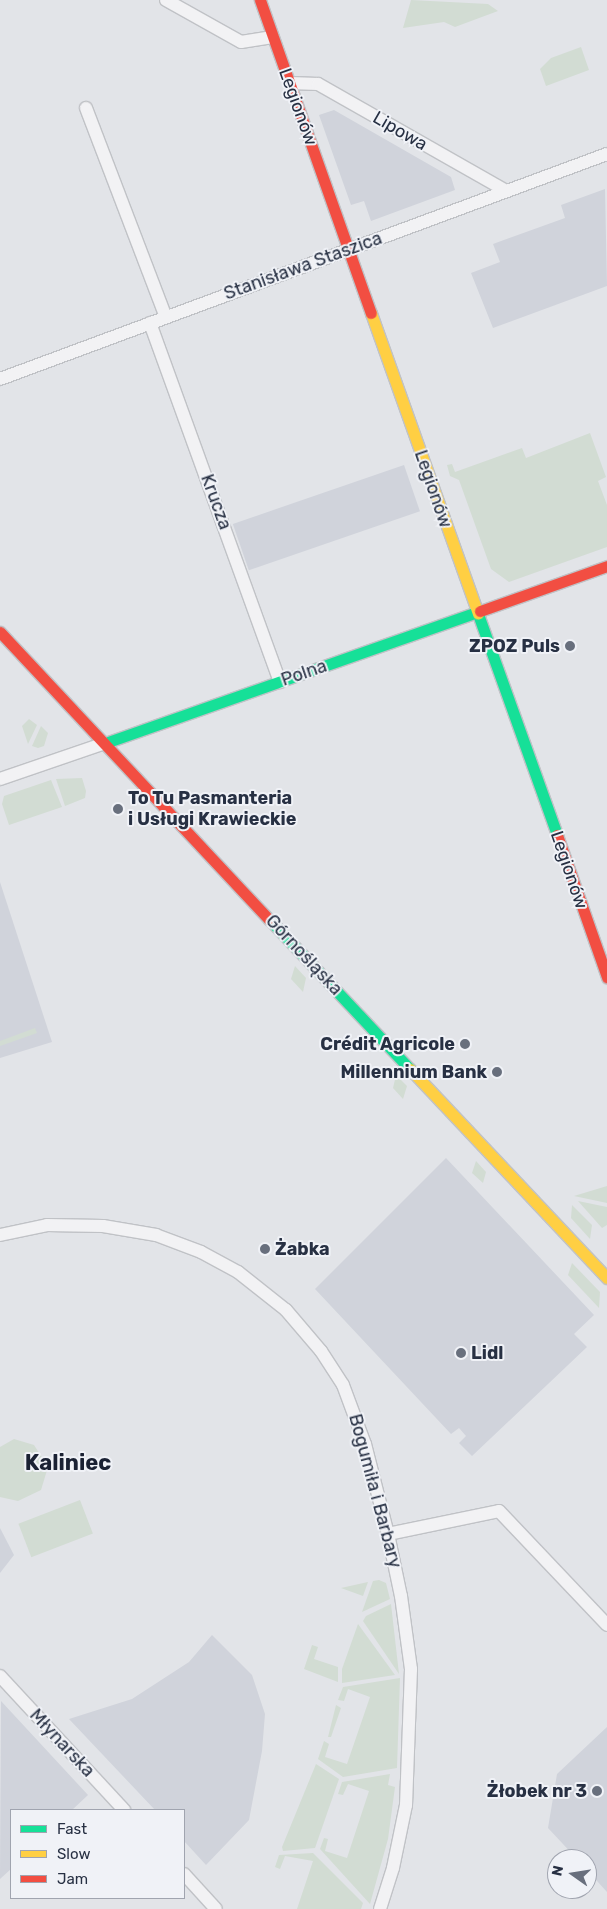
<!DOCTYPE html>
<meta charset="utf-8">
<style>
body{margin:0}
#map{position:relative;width:607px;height:1909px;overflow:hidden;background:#e2e4e8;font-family:Rubik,sans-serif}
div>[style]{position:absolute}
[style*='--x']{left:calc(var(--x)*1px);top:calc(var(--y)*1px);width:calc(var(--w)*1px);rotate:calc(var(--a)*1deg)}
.built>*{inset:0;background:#d0d3db;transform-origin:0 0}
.green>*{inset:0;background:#d2dcd3;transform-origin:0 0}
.roads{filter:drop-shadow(1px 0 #c0c2c6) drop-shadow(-1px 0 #c0c2c6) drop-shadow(0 1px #c0c2c6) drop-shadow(0 -1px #c0c2c6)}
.street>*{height:12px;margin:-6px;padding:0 6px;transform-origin:6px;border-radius:6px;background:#f2f2f4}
.fast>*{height:11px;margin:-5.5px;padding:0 5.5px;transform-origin:5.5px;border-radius:5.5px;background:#16e098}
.slow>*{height:11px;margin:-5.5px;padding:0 5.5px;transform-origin:5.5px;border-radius:5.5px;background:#ffcf43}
.jam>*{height:11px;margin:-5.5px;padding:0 5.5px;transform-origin:5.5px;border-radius:5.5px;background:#f24e42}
.dots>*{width:14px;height:14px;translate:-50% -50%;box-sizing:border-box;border:2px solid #f0f2f7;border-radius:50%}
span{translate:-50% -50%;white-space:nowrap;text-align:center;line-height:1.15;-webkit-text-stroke:4px #f0f2f7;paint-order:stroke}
.street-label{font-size:18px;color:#273043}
.poi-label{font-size:18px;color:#273043;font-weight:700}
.right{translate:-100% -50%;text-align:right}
.left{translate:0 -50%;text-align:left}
.district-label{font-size:22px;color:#1a2133;font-weight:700}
.legend{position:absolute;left:10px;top:1809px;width:175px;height:90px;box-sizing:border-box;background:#f0f2f7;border:1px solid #a0a4af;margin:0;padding:6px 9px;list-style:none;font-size:15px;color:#273043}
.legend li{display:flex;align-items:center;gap:10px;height:25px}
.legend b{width:25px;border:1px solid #a0a4af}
.north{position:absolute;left:547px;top:1849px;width:50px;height:50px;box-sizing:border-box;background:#f0f2f7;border:1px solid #a0a4af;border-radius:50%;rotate:283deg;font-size:14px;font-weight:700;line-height:20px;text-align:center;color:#273043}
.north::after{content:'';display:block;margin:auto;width:18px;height:22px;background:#686f7d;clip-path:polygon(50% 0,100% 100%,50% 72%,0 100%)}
</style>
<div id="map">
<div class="built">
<i style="clip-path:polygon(334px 110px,451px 177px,455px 190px,371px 221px,364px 201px,351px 205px,319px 115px)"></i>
<i style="clip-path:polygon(605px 189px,607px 286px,493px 328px,471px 273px,500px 262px,493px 244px,565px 218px,561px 205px)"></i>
<i style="left:404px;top:465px;width:49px;height:181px;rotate:71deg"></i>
<i style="clip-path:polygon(0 882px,52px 1042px,0 1058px)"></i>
<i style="clip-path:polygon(446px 1158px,594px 1315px,574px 1334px,587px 1347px,472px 1456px,459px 1443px,466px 1436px,459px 1428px,451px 1434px,315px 1289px)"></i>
<i style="clip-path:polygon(0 1528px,14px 1555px,0 1573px)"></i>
<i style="clip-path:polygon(212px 1635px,252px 1675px,265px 1714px,262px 1751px,249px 1820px,206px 1865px,184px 1841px,184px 1810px,155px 1810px,69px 1719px,132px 1699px,189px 1662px)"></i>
<i style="clip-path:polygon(1px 1701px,88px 1795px,72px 1810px,11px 1810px,11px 1869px,0 1879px)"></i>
<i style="clip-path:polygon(607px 1727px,607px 1892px,587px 1870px,587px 1859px,577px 1859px,548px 1828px,557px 1774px)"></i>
</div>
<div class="green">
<i style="clip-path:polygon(411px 0,488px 4px,498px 11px,455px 27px,444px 22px,403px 28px)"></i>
<i style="clip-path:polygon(581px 47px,589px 70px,546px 86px,540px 69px,551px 58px)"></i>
<i style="clip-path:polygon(590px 433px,606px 477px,598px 481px,607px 505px,607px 547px,509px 582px,491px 569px,459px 480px,450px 476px,447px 465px,452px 464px,455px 472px,522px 448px,526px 458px)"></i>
<i style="clip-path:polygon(29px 719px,37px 725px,28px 744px,22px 726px)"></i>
<i style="clip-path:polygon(41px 726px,48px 733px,44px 746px,38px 748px,32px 746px)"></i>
<i style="clip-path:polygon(82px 778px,86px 791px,85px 798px,65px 806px,56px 779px)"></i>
<i style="clip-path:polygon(51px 780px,62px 807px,9px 825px,2px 804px,4px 796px)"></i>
<i style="clip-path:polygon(295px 966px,306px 978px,303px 992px,291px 979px)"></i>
<i style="clip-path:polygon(35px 1028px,37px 1033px,0 1046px,0 1041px)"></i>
<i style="clip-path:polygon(396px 1075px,407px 1086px,403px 1099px,393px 1088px)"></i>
<i style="clip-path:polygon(476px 1161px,486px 1172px,483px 1183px,472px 1173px)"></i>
<i style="clip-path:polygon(607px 1186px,607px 1203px,574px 1196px)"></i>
<i style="clip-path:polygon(578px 1201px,607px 1207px,607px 1225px,602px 1228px)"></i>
<i style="clip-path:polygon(572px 1205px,592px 1225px,590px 1239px,571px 1218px)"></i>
<i style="clip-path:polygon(572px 1263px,600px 1292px,599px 1308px,568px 1275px)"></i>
<i style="clip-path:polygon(14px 1439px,34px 1445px,48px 1467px,41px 1490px,18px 1501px,0 1497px,0 1447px)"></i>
<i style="left:80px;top:1500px;width:36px;height:66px;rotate:69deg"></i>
<i style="clip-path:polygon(379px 1580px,386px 1583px,390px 1599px,362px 1612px,373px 1581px)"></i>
<i style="clip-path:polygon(368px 1582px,363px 1596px,341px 1588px)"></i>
<i style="clip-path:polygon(391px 1604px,399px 1674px,363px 1621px,366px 1616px)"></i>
<i style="clip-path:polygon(358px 1624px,395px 1675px,342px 1683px,342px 1669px)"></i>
<i style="clip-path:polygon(312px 1645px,318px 1647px,314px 1659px,338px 1667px,338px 1682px,304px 1669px)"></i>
<i style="clip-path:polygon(400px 1678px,397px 1768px,343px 1777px,318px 1759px,324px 1741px,329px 1744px,325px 1757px,347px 1764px,370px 1697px,348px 1689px,344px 1701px,338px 1700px,343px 1687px)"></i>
<i style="clip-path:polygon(336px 1705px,341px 1708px,331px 1737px,328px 1737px)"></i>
<i style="clip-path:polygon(316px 1764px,339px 1779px,315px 1848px,283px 1851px,282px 1847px)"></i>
<i style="clip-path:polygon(390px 1774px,388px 1785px,395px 1787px,388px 1839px,370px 1904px,320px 1849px,324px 1838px,328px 1839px,325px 1851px,347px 1858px,369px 1791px,348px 1784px,343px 1795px,338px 1794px,342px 1782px)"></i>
<i style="clip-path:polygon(313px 1853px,363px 1903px,361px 1909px,297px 1909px,313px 1861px,285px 1856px,280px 1869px,275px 1867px,279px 1855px)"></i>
</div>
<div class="roads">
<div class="street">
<i style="--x:166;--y:0;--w:86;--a:29.2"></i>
<i style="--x:241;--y:42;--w:32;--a:-9"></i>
<i style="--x:290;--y:83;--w:28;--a:2"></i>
<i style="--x:318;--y:84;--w:216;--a:29.6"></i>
<i style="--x:86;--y:108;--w:224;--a:69.1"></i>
<i style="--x:150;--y:323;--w:382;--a:70.1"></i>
<i style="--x:0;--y:379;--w:647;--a:-20.34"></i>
<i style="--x:0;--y:779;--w:111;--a:-18.9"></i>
<i style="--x:0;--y:1235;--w:48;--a:-12"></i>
<i style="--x:47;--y:1225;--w:56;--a:1"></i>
<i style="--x:103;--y:1226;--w:54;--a:9.6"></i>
<i style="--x:156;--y:1235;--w:48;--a:20.7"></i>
<i style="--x:201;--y:1252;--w:42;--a:28.4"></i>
<i style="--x:238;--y:1272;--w:61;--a:38.4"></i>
<i style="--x:286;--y:1310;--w:54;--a:49.5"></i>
<i style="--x:321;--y:1351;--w:40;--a:57.1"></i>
<i style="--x:343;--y:1385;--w:63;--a:69.6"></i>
<i style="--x:365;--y:1444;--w:93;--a:75.7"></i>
<i style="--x:388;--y:1534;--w:63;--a:78.2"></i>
<i style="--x:401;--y:1596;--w:74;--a:82.2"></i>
<i style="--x:411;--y:1669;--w:136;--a:92.1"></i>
<i style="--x:406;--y:1805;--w:64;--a:101.7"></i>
<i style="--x:393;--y:1868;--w:43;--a:107.6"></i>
<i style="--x:388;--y:1534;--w:113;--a:-11.7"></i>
<i style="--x:499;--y:1511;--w:157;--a:46.5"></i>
<i style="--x:0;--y:1676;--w:183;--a:47.2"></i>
<i style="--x:184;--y:1874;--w:47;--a:47.6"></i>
</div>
<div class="fast">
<i style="--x:478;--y:614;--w:235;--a:70.3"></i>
<i style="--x:105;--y:743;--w:398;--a:-19.4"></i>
<i style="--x:269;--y:919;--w:206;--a:46.8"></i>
</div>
<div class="slow">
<i style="--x:371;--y:313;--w:319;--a:70.4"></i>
<i style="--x:410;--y:1069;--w:287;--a:46.7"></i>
</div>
<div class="jam">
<i style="--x:260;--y:0;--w:332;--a:70.5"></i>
<i style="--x:480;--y:611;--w:135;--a:-19.5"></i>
<i style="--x:0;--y:632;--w:393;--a:46.9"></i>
<i style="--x:557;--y:835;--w:151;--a:70.6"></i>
</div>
</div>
<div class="dots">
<i style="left:570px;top:646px;background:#686f7d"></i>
<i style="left:118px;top:809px;background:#686f7d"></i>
<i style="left:465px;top:1044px;background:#686f7d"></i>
<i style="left:497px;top:1072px;background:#686f7d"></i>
<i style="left:265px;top:1249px;background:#686f7d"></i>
<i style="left:461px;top:1353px;background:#686f7d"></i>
<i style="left:597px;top:1791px;background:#686f7d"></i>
</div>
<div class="street-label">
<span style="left:298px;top:107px;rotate:70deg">Legionów</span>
<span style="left:400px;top:131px;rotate:30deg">Lipowa</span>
<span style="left:303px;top:266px;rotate:-20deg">Stanisława Staszica</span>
<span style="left:433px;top:489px;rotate:71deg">Legionów</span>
<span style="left:216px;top:502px;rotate:70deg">Krucza</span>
<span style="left:304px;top:673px;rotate:-19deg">Polna</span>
<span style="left:569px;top:870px;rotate:71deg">Legionów</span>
<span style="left:304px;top:955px;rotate:47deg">Górnośląska</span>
<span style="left:375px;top:1491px;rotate:75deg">Bogumiła i Barbary</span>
<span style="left:62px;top:1743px;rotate:47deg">Młynarska</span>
</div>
<div class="poi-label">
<span class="right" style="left:560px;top:646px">ZPOZ Puls</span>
<span class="left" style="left:128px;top:809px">To Tu Pasmanteria<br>i Usługi Krawieckie</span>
<span class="right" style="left:455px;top:1044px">Crédit Agricole</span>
<span class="right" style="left:487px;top:1072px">Millennium Bank</span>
<span class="left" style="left:275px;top:1249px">Żabka</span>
<span class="left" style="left:471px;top:1353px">Lidl</span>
<span class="right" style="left:587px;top:1791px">Żłobek nr 3</span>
</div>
<div class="district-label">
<span style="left:68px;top:1463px">Kaliniec</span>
</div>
<ul class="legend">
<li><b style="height:6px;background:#16e098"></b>Fast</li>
<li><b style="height:6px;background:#ffcf43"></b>Slow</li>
<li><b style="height:6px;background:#f24e42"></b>Jam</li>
</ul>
<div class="north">N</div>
</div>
